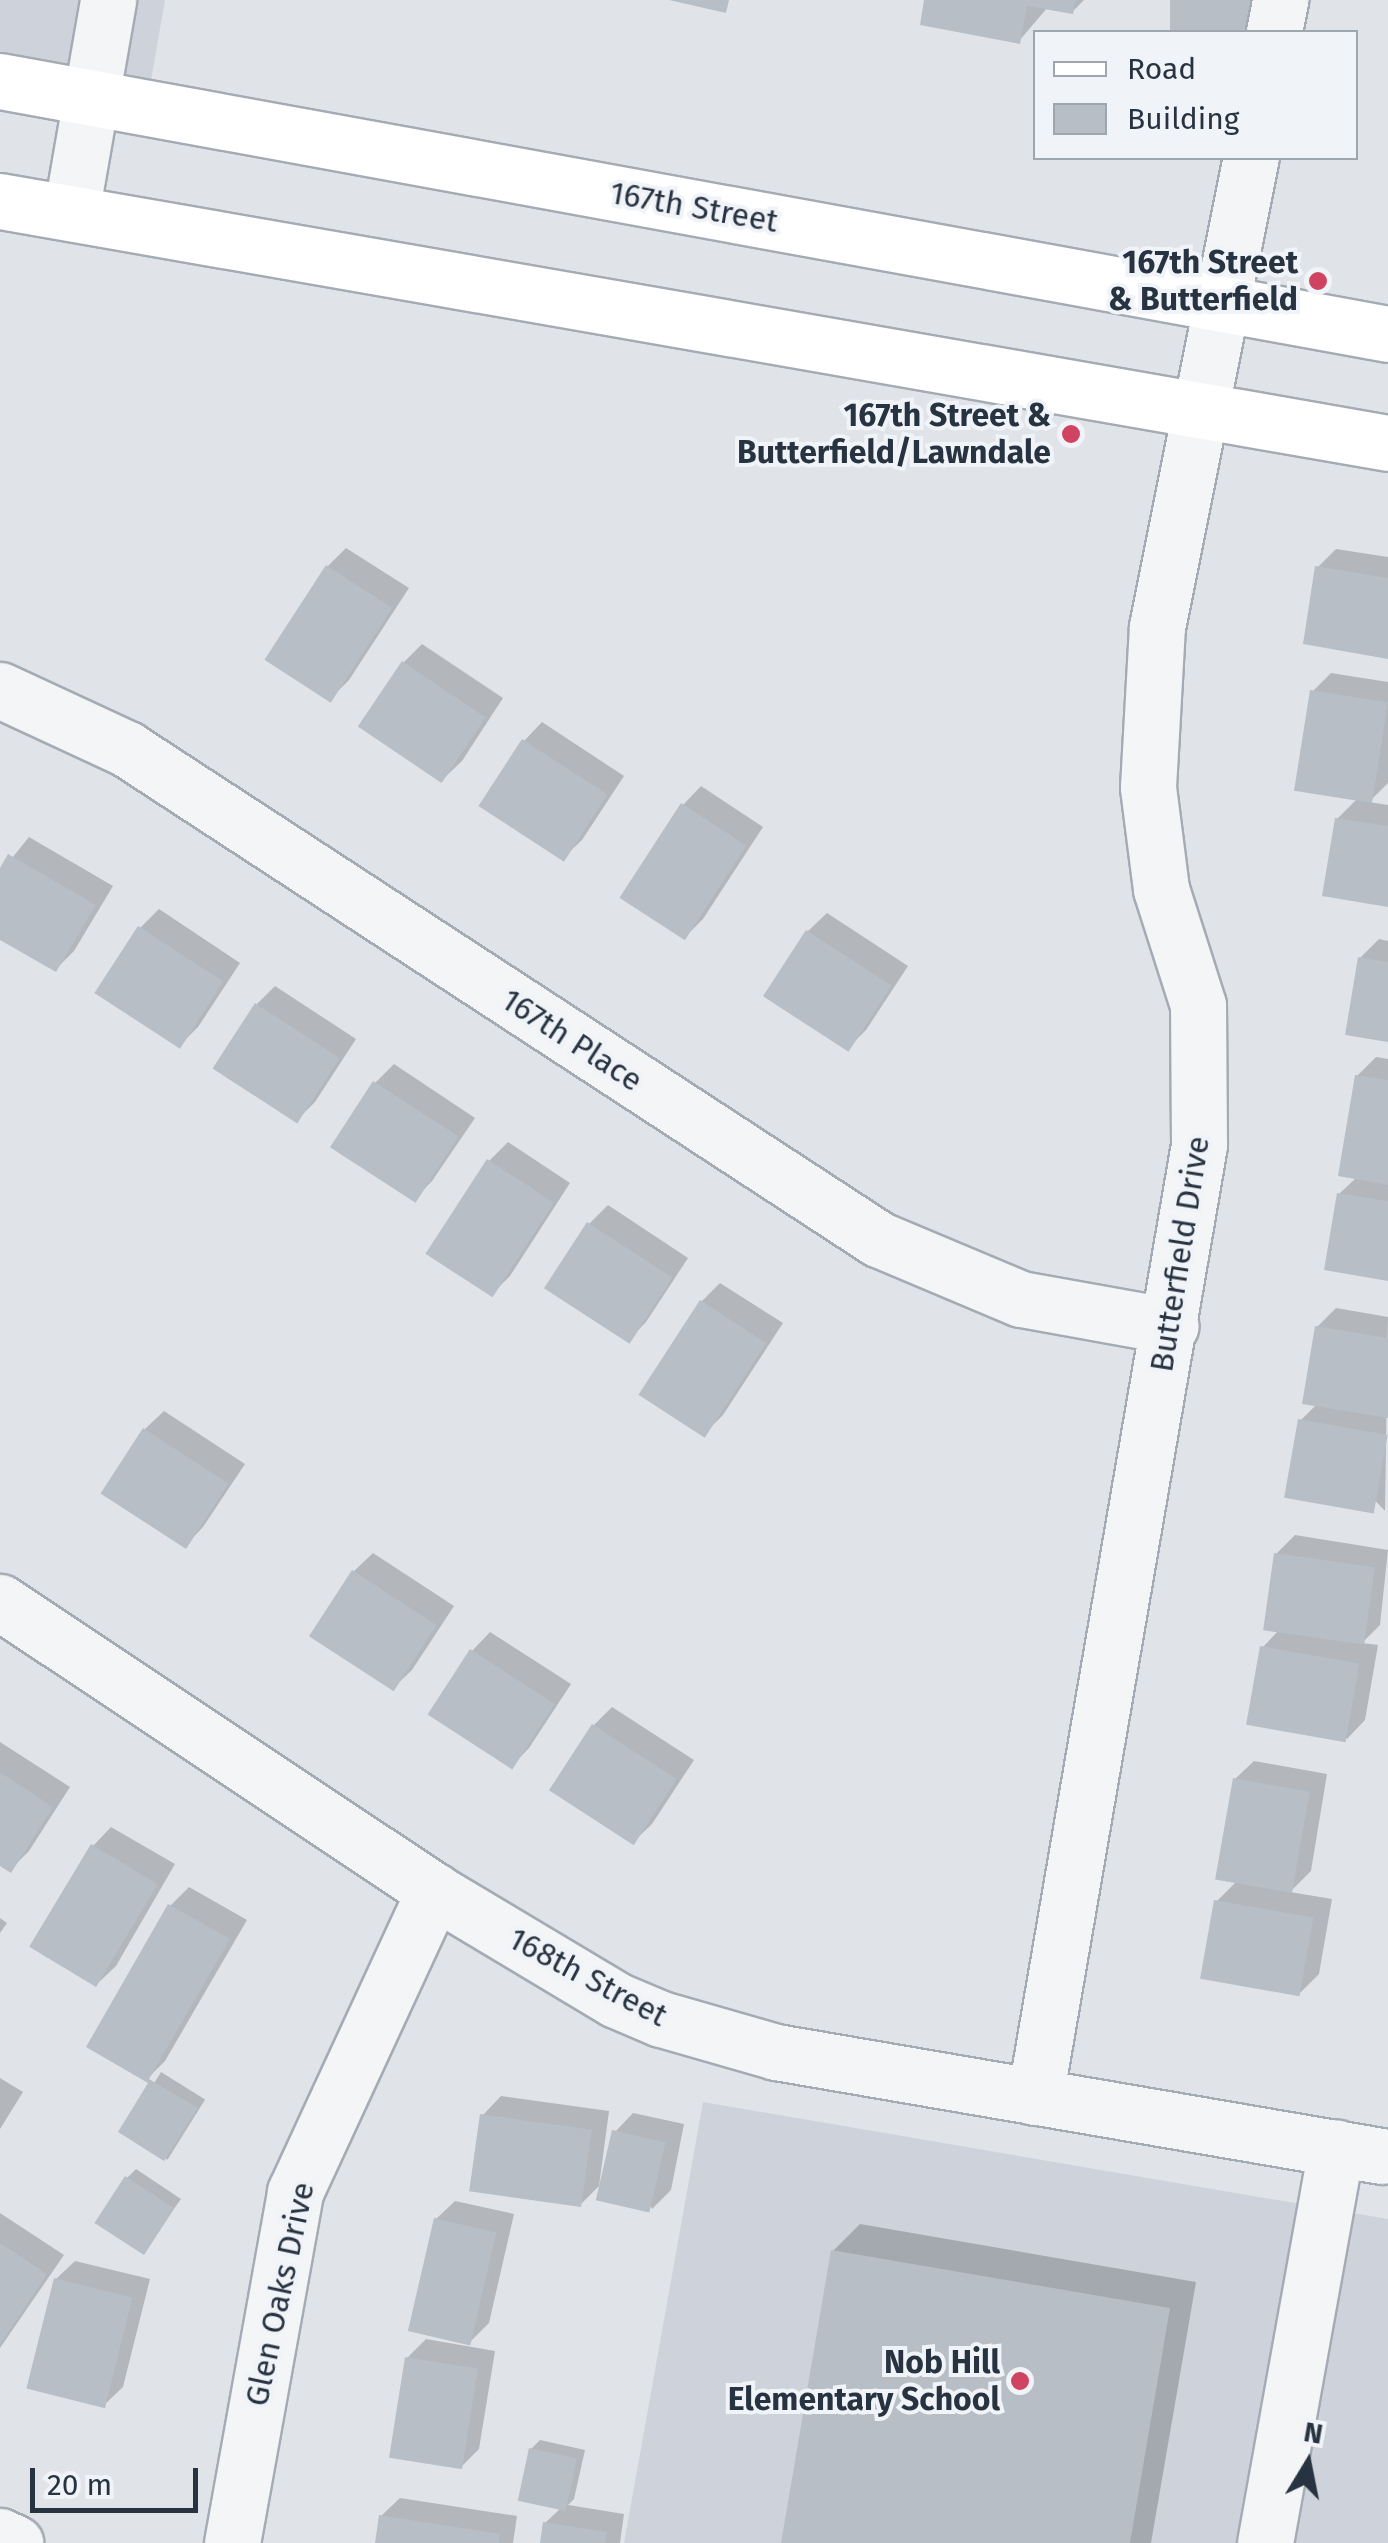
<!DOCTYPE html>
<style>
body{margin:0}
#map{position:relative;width:1388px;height:2543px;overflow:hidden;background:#e0e4e9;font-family:"Fira Sans",sans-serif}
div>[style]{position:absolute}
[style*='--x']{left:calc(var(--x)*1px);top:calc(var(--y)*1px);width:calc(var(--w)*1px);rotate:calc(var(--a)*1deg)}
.built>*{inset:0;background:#ced3db}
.shadow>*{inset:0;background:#0003;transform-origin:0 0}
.building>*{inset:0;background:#b7bec6;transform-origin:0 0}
.roads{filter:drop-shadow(2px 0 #a5abb3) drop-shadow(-2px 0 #a5abb3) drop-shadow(0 2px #a5abb3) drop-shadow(0 -2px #a5abb3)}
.minor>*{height:55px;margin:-27.5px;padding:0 27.5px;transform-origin:27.5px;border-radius:27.5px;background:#f3f5f7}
.major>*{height:55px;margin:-27.5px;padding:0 27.5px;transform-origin:27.5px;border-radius:27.5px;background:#fff}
.dots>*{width:28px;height:28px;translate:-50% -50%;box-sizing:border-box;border:5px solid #f0f3f7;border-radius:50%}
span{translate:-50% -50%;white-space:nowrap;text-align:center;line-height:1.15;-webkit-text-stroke:8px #f0f3f7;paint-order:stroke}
.street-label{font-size:32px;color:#283341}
.poi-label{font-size:32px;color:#283341;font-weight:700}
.right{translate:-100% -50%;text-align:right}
.legend{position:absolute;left:1033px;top:30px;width:325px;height:130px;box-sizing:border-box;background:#f0f3f7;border:2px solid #a0a6ae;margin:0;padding:12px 18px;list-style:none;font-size:30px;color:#283341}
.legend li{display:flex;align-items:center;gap:20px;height:50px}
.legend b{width:50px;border:2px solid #a0a6ae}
.north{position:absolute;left:1258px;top:2413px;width:100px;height:100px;-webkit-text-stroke:8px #f0f3f7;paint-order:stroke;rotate:10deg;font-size:28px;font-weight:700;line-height:40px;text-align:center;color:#283341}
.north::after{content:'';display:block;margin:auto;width:35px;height:45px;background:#283341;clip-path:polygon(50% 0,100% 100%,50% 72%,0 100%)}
.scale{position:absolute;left:30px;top:2468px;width:168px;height:45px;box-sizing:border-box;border:5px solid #283341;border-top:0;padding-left:12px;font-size:30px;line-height:35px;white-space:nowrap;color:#283341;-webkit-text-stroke:8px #f0f3f7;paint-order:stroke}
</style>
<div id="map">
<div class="built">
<i style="clip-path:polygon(0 0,165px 0,148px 98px,0 72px)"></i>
<i style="clip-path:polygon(703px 2102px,1388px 2219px,1388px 2543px,624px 2543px)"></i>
</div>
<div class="shadow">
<i style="clip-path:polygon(927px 0,1084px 0,1072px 12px,1048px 7px,1019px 41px)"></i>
<i style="clip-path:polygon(346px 548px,409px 588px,349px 680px,330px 699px,328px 566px)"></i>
<i style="clip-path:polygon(1336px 549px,1388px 557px,1388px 656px,1318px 567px)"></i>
<i style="clip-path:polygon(422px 644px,503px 698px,462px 761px,443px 779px,362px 726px,404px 662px)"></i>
<i style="clip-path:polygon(1331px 673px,1388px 682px,1388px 783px,1369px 802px,1388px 805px,1388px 904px,1337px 819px,1357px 799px,1313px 691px)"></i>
<i style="clip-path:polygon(542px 722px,624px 776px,582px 840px,563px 858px,524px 741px)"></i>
<i style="clip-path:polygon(701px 786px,763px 827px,703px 919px,685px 937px,683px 805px)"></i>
<i style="clip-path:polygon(29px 837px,113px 886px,74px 951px,56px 969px,0 937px,0 873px)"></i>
<i style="clip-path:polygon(159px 909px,240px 963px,198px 1027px,180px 1045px,140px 928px)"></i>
<i style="clip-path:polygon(827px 913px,908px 966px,866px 1030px,848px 1048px,766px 995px,808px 931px)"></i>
<i style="clip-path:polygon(1379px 939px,1388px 941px,1388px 1040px,1360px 958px)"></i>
<i style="clip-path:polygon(275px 986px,356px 1039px,315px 1102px,296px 1121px,257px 1004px)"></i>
<i style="clip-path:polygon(1376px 1057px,1388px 1059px,1388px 1278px,1339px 1194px,1357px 1177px,1357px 1076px)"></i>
<i style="clip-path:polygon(394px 1064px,475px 1118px,432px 1181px,414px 1200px,375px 1083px)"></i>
<i style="clip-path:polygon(508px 1142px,570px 1183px,510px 1276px,492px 1294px,489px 1161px)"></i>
<i style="clip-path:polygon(608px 1205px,688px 1258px,646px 1322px,628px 1341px,589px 1224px)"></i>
<i style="clip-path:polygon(720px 1283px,783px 1323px,723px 1415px,704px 1434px,702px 1301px)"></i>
<i style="clip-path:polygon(1336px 1308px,1388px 1317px,1385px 1511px,1300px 1421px,1317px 1404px,1317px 1327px)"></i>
<i style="clip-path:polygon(164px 1411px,245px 1464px,203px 1527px,185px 1546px,145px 1429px)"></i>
<i style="clip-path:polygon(1295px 1535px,1388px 1550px,1380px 1625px,1362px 1643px,1378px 1645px,1365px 1720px,1347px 1739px,1262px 1648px,1279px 1630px,1276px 1554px)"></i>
<i style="clip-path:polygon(373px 1553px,454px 1606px,412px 1670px,393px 1688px,312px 1635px,354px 1571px)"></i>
<i style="clip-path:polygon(490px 1632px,571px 1684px,529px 1748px,511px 1767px,472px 1651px)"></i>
<i style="clip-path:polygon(612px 1707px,694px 1760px,652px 1824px,633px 1842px,594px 1725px)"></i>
<i style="clip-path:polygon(0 1742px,70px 1787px,29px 1851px,10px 1870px,0 1863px)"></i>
<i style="clip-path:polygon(1254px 1761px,1327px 1774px,1311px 1871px,1290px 1892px,1332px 1899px,1319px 1974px,1300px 1993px,1216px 1902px,1237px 1881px,1235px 1779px)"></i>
<i style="clip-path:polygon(111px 1827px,175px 1864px,116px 1966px,97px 1984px,93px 1846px)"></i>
<i style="clip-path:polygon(189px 1887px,247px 1920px,165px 2061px,147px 2079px,170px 1906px)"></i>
<i style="clip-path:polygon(0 1918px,7px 1923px,0 1933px)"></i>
<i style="left:161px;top:2072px;width:52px;height:71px;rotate:32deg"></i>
<i style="clip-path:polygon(0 2078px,23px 2092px,0 2129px)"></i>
<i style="clip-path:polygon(501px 2096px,609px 2111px,599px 2186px,580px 2205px,483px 2115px)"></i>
<i style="clip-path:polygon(633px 2113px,684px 2124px,671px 2190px,652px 2209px,615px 2132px)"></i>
<i style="clip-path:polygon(136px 2169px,181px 2199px,142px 2253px,127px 2178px)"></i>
<i style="clip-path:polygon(455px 2201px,514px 2214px,489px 2323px,470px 2342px,436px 2219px)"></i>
<i style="clip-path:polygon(0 2213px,64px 2255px,0 2348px)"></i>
<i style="clip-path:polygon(860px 2224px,1196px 2282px,1151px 2543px,784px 2543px,833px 2251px)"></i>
<i style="clip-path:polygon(75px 2261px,150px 2279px,123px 2387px,104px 2405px,56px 2279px)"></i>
<i style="clip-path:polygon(426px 2339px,495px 2351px,479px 2449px,461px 2467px,407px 2358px)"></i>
<i style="clip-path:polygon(540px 2440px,585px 2450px,574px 2499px,568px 2505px,624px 2514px,620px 2543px,542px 2543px,545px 2523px,561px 2508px,531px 2449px)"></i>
<i style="clip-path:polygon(400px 2498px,517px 2516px,513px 2543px,377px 2543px,381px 2516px)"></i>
</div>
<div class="building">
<i style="clip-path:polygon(669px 0,729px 0,726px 13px)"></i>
<i style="clip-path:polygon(924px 0,1076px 0,1073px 14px,1027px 6px,1020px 44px,920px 25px)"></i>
<i style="left:1170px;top:0;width:82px;height:33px"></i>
<i style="left:326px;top:565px;width:79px;height:113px;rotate:33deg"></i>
<i style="clip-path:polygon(1315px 566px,1388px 578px,1388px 659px,1303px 644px)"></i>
<i style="left:402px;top:661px;width:101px;height:79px;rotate:34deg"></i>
<i style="left:1310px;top:690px;width:79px;height:102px;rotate:9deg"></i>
<i style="left:522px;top:739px;width:102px;height:80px;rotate:33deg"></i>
<i style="left:681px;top:803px;width:78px;height:113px;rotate:33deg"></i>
<i style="clip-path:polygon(1335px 818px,1388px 826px,1388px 907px,1322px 896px)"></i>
<i style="clip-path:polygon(8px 854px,96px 905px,56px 972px,0 940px,0 868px)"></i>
<i style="left:138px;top:926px;width:102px;height:80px;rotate:33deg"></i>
<i style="left:806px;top:930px;width:102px;height:79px;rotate:33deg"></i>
<i style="clip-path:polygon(1358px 957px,1388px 962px,1388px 1042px,1345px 1035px)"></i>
<i style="left:255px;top:1003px;width:101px;height:78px;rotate:33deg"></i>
<i style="clip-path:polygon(1355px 1075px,1388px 1080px,1388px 1185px,1338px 1176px)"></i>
<i style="left:373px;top:1081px;width:102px;height:79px;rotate:33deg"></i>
<i style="left:487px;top:1159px;width:80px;height:113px;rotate:33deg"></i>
<i style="clip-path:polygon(1337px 1193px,1388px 1201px,1388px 1281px,1324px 1270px)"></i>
<i style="left:587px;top:1222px;width:102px;height:79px;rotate:33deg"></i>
<i style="left:700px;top:1300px;width:79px;height:113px;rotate:33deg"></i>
<i style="clip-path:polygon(1315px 1326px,1388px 1338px,1388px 1418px,1302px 1404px)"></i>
<i style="left:1298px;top:1419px;width:91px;height:80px;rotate:10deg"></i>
<i style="left:143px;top:1428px;width:102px;height:78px;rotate:33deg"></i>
<i style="left:1274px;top:1553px;width:102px;height:78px;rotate:8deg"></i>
<i style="left:352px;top:1570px;width:101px;height:79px;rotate:33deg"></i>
<i style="left:1260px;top:1646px;width:101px;height:80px;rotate:10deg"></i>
<i style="left:470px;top:1649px;width:101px;height:78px;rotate:33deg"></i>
<i style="left:592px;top:1724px;width:101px;height:79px;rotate:33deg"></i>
<i style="clip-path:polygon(0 1772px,53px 1807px,11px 1873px,0 1866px)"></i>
<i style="left:1233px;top:1778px;width:78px;height:103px;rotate:10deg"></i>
<i style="left:91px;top:1844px;width:78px;height:120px;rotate:31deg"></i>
<i style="left:1214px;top:1900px;width:101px;height:80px;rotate:10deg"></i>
<i style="clip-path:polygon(168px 1904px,230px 1939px,149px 2079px,198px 2108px,164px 2161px,118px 2132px,148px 2083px,86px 2047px)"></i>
<i style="left:480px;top:2114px;width:113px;height:78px;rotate:8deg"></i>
<i style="left:612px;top:2130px;width:55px;height:72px;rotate:13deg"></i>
<i style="left:125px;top:2176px;width:59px;height:56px;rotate:33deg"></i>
<i style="left:434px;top:2218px;width:64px;height:116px;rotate:13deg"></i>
<i style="clip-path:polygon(0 2243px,47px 2274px,0 2345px)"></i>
<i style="clip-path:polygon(831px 2250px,1170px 2308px,1130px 2543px,781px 2543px)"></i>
<i style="left:54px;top:2278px;width:81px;height:114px;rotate:14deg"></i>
<i style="left:405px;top:2357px;width:74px;height:102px;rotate:9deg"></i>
<i style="left:529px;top:2448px;width:49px;height:54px;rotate:12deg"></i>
<i style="clip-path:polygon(379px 2515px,500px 2534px,499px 2543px,375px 2543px)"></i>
<i style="clip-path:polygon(543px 2522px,607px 2532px,605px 2543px,540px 2543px)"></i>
</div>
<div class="roads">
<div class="minor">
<i style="--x:1274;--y:32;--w:33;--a:-79"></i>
<i style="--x:71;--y:213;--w:216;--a:-80.1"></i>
<i style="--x:0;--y:690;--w:140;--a:24.9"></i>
<i style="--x:127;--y:749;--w:897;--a:33.12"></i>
<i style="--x:878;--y:1239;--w:155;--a:22.8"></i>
<i style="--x:1021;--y:1299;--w:152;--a:10.2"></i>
<i style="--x:0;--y:1602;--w:521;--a:33.66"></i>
<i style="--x:434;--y:1891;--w:212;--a:30.9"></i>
<i style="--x:616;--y:2000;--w:49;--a:22.9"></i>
<i style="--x:661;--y:2019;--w:120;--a:16"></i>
<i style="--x:776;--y:2052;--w:614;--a:9.75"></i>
<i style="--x:1035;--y:2097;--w:966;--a:-80.23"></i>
<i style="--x:1199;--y:1145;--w:140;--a:-90.4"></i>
<i style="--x:1198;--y:1005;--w:122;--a:-107.7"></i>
<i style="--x:1161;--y:889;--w:103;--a:-97.3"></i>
<i style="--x:1148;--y:787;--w:160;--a:-86.8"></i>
<i style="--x:1157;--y:627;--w:478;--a:-78.7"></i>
<i style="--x:0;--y:2536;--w:17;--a:25"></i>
<i style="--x:232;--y:2543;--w:357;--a:-79.8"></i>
<i style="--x:295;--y:2192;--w:332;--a:-65.2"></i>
<i style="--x:1265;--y:2543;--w:402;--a:-79.8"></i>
</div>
<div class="major">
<i style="--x:0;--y:81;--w:1411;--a:10.33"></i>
<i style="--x:0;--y:201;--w:1409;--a:9.89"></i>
</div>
</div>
<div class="dots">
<i style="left:1318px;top:281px;background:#d04461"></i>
<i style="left:1071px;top:434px;background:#d04461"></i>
<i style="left:1020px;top:2381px;background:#d04461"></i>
</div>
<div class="street-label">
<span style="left:694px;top:207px;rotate:10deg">167th Street</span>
<span style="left:572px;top:1040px;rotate:33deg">167th Place</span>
<span style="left:1180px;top:1254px;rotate:-81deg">Butterfield Drive</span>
<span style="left:588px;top:1977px;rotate:28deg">168th Street</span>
<span style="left:280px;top:2294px;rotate:-78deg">Glen Oaks Drive</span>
</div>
<div class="poi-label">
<span class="right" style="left:1298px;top:281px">167th Street<br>&amp; Butterfield</span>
<span class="right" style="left:1051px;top:434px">167th Street &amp;<br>Butterfield/Lawndale</span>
<span class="right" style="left:1000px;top:2381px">Nob Hill<br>Elementary School</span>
</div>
<ul class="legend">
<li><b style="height:12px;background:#fff"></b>Road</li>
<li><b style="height:28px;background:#b7bec6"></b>Building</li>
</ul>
<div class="north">N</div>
<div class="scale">20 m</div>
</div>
